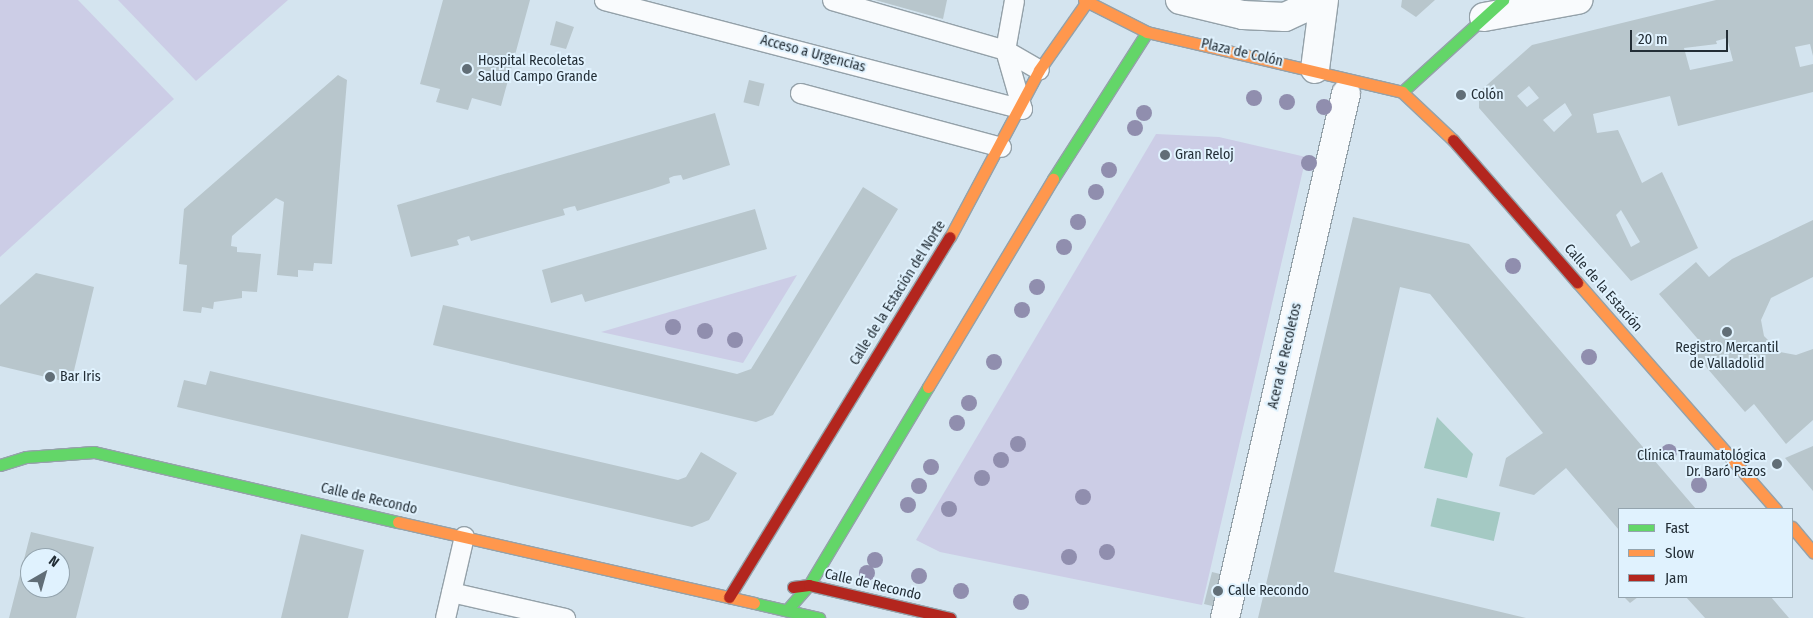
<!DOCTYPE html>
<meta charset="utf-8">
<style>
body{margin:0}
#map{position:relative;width:1813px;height:618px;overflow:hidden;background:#d4e4ef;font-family:"Fira Sans Condensed",sans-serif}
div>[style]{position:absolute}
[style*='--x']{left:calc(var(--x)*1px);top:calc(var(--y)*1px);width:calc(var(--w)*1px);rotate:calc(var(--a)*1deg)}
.green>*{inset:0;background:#cccde6}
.water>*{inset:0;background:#a4c9c3;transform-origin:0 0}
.building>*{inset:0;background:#b8c6cc;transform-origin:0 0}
.roads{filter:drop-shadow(1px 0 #94a1a9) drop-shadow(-1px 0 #94a1a9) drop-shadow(0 1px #94a1a9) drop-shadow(0 -1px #94a1a9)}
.lane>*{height:19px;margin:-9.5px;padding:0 9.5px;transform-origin:9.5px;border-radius:9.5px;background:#f9fbfd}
.street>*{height:28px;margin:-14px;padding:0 14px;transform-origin:14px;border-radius:14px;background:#f9fbfd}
.fast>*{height:11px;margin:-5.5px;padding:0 5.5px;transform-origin:5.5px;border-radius:5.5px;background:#63d668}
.slow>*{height:11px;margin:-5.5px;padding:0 5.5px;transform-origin:5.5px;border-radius:5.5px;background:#ff974d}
.jam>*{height:11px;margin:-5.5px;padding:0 5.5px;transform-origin:5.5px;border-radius:5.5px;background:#b3261e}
.trees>*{width:16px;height:16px;margin:-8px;border-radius:50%;background:#908eae}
.dots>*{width:14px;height:14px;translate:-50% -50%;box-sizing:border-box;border:2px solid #e0f2fe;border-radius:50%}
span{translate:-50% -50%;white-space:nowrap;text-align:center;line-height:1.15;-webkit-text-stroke:4px #e0f2fe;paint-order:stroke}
.street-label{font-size:14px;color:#232e36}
.poi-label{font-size:14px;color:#232e36}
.left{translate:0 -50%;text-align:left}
.right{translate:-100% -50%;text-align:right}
.legend{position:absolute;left:1618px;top:508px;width:175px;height:90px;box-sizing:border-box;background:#e0f2fe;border:1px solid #94a4ae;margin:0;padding:6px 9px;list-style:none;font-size:15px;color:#232e36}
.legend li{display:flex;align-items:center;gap:10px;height:25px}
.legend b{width:25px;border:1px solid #94a4ae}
.north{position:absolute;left:20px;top:548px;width:50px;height:50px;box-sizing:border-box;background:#e0f2fe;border:1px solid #94a4ae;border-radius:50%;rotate:38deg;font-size:14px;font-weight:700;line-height:20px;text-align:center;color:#232e36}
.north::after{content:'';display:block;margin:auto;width:18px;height:22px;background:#616e77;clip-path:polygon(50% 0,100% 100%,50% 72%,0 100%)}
.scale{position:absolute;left:1630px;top:30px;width:98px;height:22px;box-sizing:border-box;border:2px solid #232e36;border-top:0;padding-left:6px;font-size:15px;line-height:18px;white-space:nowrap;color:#232e36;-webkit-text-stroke:4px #e0f2fe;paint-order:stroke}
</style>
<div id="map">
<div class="green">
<i style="clip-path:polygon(0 0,78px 0,174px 99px,0 257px)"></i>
<i style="clip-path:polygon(118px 0,288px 0,196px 81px)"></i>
<i style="clip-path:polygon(1156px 134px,1219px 137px,1306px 157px,1202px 605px,940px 552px,916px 540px)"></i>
<i style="clip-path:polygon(797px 275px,743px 363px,601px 332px)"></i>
</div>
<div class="water">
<i style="clip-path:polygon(1437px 417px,1473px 454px,1467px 478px,1424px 468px)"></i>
<i style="left:1437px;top:498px;width:65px;height:29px;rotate:13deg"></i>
</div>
<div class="building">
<i style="clip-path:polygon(443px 0,530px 0,501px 106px,472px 98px,468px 110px,436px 102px,440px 89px,420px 84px)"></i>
<i style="clip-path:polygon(875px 0,947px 0,943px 19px)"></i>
<i style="clip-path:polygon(1402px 0,1435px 0,1416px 17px,1401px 7px)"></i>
<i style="clip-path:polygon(evenodd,1716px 0,1813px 0,1813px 56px,1810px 44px,1795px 47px,1800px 67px,1813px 64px,1813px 92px,1678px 126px,1670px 96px,1593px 114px,1597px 133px,1618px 130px,1642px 183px,1662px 172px,1698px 248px,1631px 281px,1479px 108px,1479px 92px,1532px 45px,1716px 0,1727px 38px,1733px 61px,1690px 70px,1684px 48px,1717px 44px,1716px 41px,1727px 38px,1716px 0,1529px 86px,1539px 98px,1527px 107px,1517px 96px,1529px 86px,1716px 0,1565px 103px,1572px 115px,1554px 132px,1543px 120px,1565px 103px,1716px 0,1621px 210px,1640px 242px,1631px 247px,1616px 215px,1621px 210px)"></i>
<i style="clip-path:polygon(556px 21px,574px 27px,566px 49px,550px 45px)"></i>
<i style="clip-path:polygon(338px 75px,347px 80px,332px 264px,314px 263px,313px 271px,298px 270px,298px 277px,277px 275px,284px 202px,276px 198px,232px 236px,231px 246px,237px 247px,237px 252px,261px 254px,257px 292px,242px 291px,242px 298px,214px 302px,213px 309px,202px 307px,201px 313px,183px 311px,187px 265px,179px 264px,184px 209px)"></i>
<i style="left:749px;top:80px;width:16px;height:23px;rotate:14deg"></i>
<i style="clip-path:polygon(715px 113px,730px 165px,683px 180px,681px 175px,674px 176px,669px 178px,670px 183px,652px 189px,577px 211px,575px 206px,570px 207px,563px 209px,565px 215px,471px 241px,469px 236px,462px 238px,457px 240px,459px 245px,411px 257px,397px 205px)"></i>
<i style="clip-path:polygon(863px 187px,898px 209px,773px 415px,756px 422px,433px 345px,443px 305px,737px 374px,751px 369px)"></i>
<i style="clip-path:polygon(755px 209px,767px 249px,585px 302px,582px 294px,551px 303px,542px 270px)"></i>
<i style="clip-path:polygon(1353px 217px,1469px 244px,1696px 509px,1619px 509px,1619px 530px,1566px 468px,1534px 495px,1499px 486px,1506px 458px,1543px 433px,1430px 294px,1400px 287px,1334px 572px,1526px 618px,1258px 618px)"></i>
<i style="clip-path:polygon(1813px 220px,1813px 277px,1771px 298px,1761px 320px,1764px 336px,1780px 352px,1796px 355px,1813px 349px,1813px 420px,1786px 444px,1754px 404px,1745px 412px,1694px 353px,1703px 345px,1659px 294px,1696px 262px,1709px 277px,1732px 259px)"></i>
<i style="clip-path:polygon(36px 273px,94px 287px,71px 383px,0 366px,0 305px)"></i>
<i style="clip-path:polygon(210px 371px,678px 480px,686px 477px,701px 452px,737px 473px,709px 520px,692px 527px,177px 407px,184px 380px,206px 385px)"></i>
<i style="clip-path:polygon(1813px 446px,1813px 491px,1785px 458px)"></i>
<i style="clip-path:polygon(evenodd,31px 532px,94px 547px,76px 618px,9px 618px,31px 532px,30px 558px,60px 558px,60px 588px,30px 588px,30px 558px)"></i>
<i style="clip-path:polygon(301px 534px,364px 550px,348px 618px,281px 618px)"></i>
<i style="left:1212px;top:572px;width:21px;height:33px;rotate:14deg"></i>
<i style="clip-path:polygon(1624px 597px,1638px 597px,1630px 603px)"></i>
<i style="clip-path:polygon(1686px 597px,1771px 597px,1789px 618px,1705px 618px)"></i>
</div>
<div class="roads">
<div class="lane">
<i style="--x:604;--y:0;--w:432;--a:14.6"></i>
<i style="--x:832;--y:0;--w:180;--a:16.1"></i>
<i style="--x:1005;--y:50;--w:39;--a:30"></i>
<i style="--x:1014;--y:0;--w:51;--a:100.2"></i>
<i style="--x:1005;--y:50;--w:61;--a:73.9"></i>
<i style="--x:800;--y:93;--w:208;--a:15"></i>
<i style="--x:451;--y:592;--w:117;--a:12.8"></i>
<i style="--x:445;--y:618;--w:84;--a:-77"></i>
</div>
<div class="street">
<i style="--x:1180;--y:0;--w:65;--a:13.4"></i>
<i style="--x:1243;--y:15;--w:42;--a:2.7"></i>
<i style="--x:1285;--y:17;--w:19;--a:-25"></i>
<i style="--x:1302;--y:9;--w:11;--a:-56"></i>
<i style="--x:1484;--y:17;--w:96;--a:-10.3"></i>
<i style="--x:1315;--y:69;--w:70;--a:-82.6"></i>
<i style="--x:1225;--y:618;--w:538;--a:-77"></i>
</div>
<div class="fast">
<i style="--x:1402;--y:92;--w:137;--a:-42.3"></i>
<i style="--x:1053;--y:179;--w:174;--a:-57.4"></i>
<i style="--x:0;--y:465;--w:27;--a:-17"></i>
<i style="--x:26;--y:457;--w:68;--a:-4.2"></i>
<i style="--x:94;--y:452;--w:312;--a:13"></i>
<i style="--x:754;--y:603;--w:67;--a:13"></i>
<i style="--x:787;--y:610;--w:33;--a:-49"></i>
<i style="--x:809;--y:585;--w:231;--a:-59"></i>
</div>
<div class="slow">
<i style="--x:1084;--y:0;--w:71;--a:26.9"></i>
<i style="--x:1147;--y:32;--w:262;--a:13.2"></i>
<i style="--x:1402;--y:92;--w:70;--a:43.3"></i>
<i style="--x:950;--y:237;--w:189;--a:-61.9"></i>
<i style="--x:1039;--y:70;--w:82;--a:-55"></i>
<i style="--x:1577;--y:282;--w:302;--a:48.8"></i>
<i style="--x:928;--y:387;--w:243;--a:-59"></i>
<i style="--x:398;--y:522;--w:365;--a:12.8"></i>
<i style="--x:1792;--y:527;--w:33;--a:50"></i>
</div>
<div class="jam">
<i style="--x:1453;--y:140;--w:189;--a:48.9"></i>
<i style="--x:793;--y:587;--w:16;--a:-7"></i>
<i style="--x:809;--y:585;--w:145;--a:13.2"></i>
<i style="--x:729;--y:597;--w:422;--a:-58.5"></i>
</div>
</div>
<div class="trees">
<i style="left:1254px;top:98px"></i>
<i style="left:1287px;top:102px"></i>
<i style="left:1324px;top:107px"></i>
<i style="left:1144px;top:113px"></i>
<i style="left:1135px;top:128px"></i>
<i style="left:1309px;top:163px"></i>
<i style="left:1109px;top:170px"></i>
<i style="left:1096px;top:192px"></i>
<i style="left:1078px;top:222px"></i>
<i style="left:1064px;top:247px"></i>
<i style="left:1513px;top:266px"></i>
<i style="left:1037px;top:287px"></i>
<i style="left:1022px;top:310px"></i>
<i style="left:673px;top:327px"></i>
<i style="left:705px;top:331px"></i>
<i style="left:735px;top:340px"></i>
<i style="left:1589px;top:357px"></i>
<i style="left:994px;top:362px"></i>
<i style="left:969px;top:403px"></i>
<i style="left:957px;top:423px"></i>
<i style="left:1018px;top:444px"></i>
<i style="left:1669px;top:452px"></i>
<i style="left:1001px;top:460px"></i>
<i style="left:931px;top:467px"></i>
<i style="left:982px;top:478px"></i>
<i style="left:1699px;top:485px"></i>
<i style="left:919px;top:486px"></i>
<i style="left:1083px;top:497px"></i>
<i style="left:908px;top:505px"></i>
<i style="left:949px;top:509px"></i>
<i style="left:1107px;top:552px"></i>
<i style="left:1069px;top:557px"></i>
<i style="left:875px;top:560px"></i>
<i style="left:867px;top:573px"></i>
<i style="left:919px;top:576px"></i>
<i style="left:961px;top:591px"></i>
<i style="left:1021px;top:602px"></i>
</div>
<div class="dots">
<i style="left:467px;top:69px;background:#616e77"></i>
<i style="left:1461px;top:95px;background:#616e77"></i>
<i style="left:1165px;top:155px;background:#616e77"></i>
<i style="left:1727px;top:332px;background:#616e77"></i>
<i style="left:50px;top:377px;background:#616e77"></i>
<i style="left:1777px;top:464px;background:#616e77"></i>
<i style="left:1218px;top:591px;background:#616e77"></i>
</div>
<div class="street-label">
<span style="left:1242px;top:53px;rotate:13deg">Plaza de Colón</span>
<span style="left:813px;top:54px;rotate:15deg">Acceso a Urgencias</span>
<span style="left:1603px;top:288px;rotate:49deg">Calle de la Estación</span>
<span style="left:898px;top:293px;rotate:-58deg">Calle de la Estación del Norte</span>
<span style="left:1285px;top:356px;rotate:-77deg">Acera de Recoletos</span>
<span style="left:369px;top:499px;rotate:13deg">Calle de Recondo</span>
<span style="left:873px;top:585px;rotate:13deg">Calle de Recondo</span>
</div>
<div class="poi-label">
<span class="left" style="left:478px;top:69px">Hospital Recoletas<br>Salud Campo Grande</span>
<span class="left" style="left:1471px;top:95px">Colón</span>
<span class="left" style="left:1175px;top:155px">Gran Reloj</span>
<span style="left:1727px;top:356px">Registro Mercantil<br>de Valladolid</span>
<span class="left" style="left:60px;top:377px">Bar Iris</span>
<span class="right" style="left:1766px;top:464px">Clínica Traumatológica<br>Dr. Baró Pazos</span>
<span class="left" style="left:1228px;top:591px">Calle Recondo</span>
</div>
<ul class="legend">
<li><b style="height:6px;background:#63d668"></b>Fast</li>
<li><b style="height:6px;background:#ff974d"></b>Slow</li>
<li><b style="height:6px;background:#b3261e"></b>Jam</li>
</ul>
<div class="north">N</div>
<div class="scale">20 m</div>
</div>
